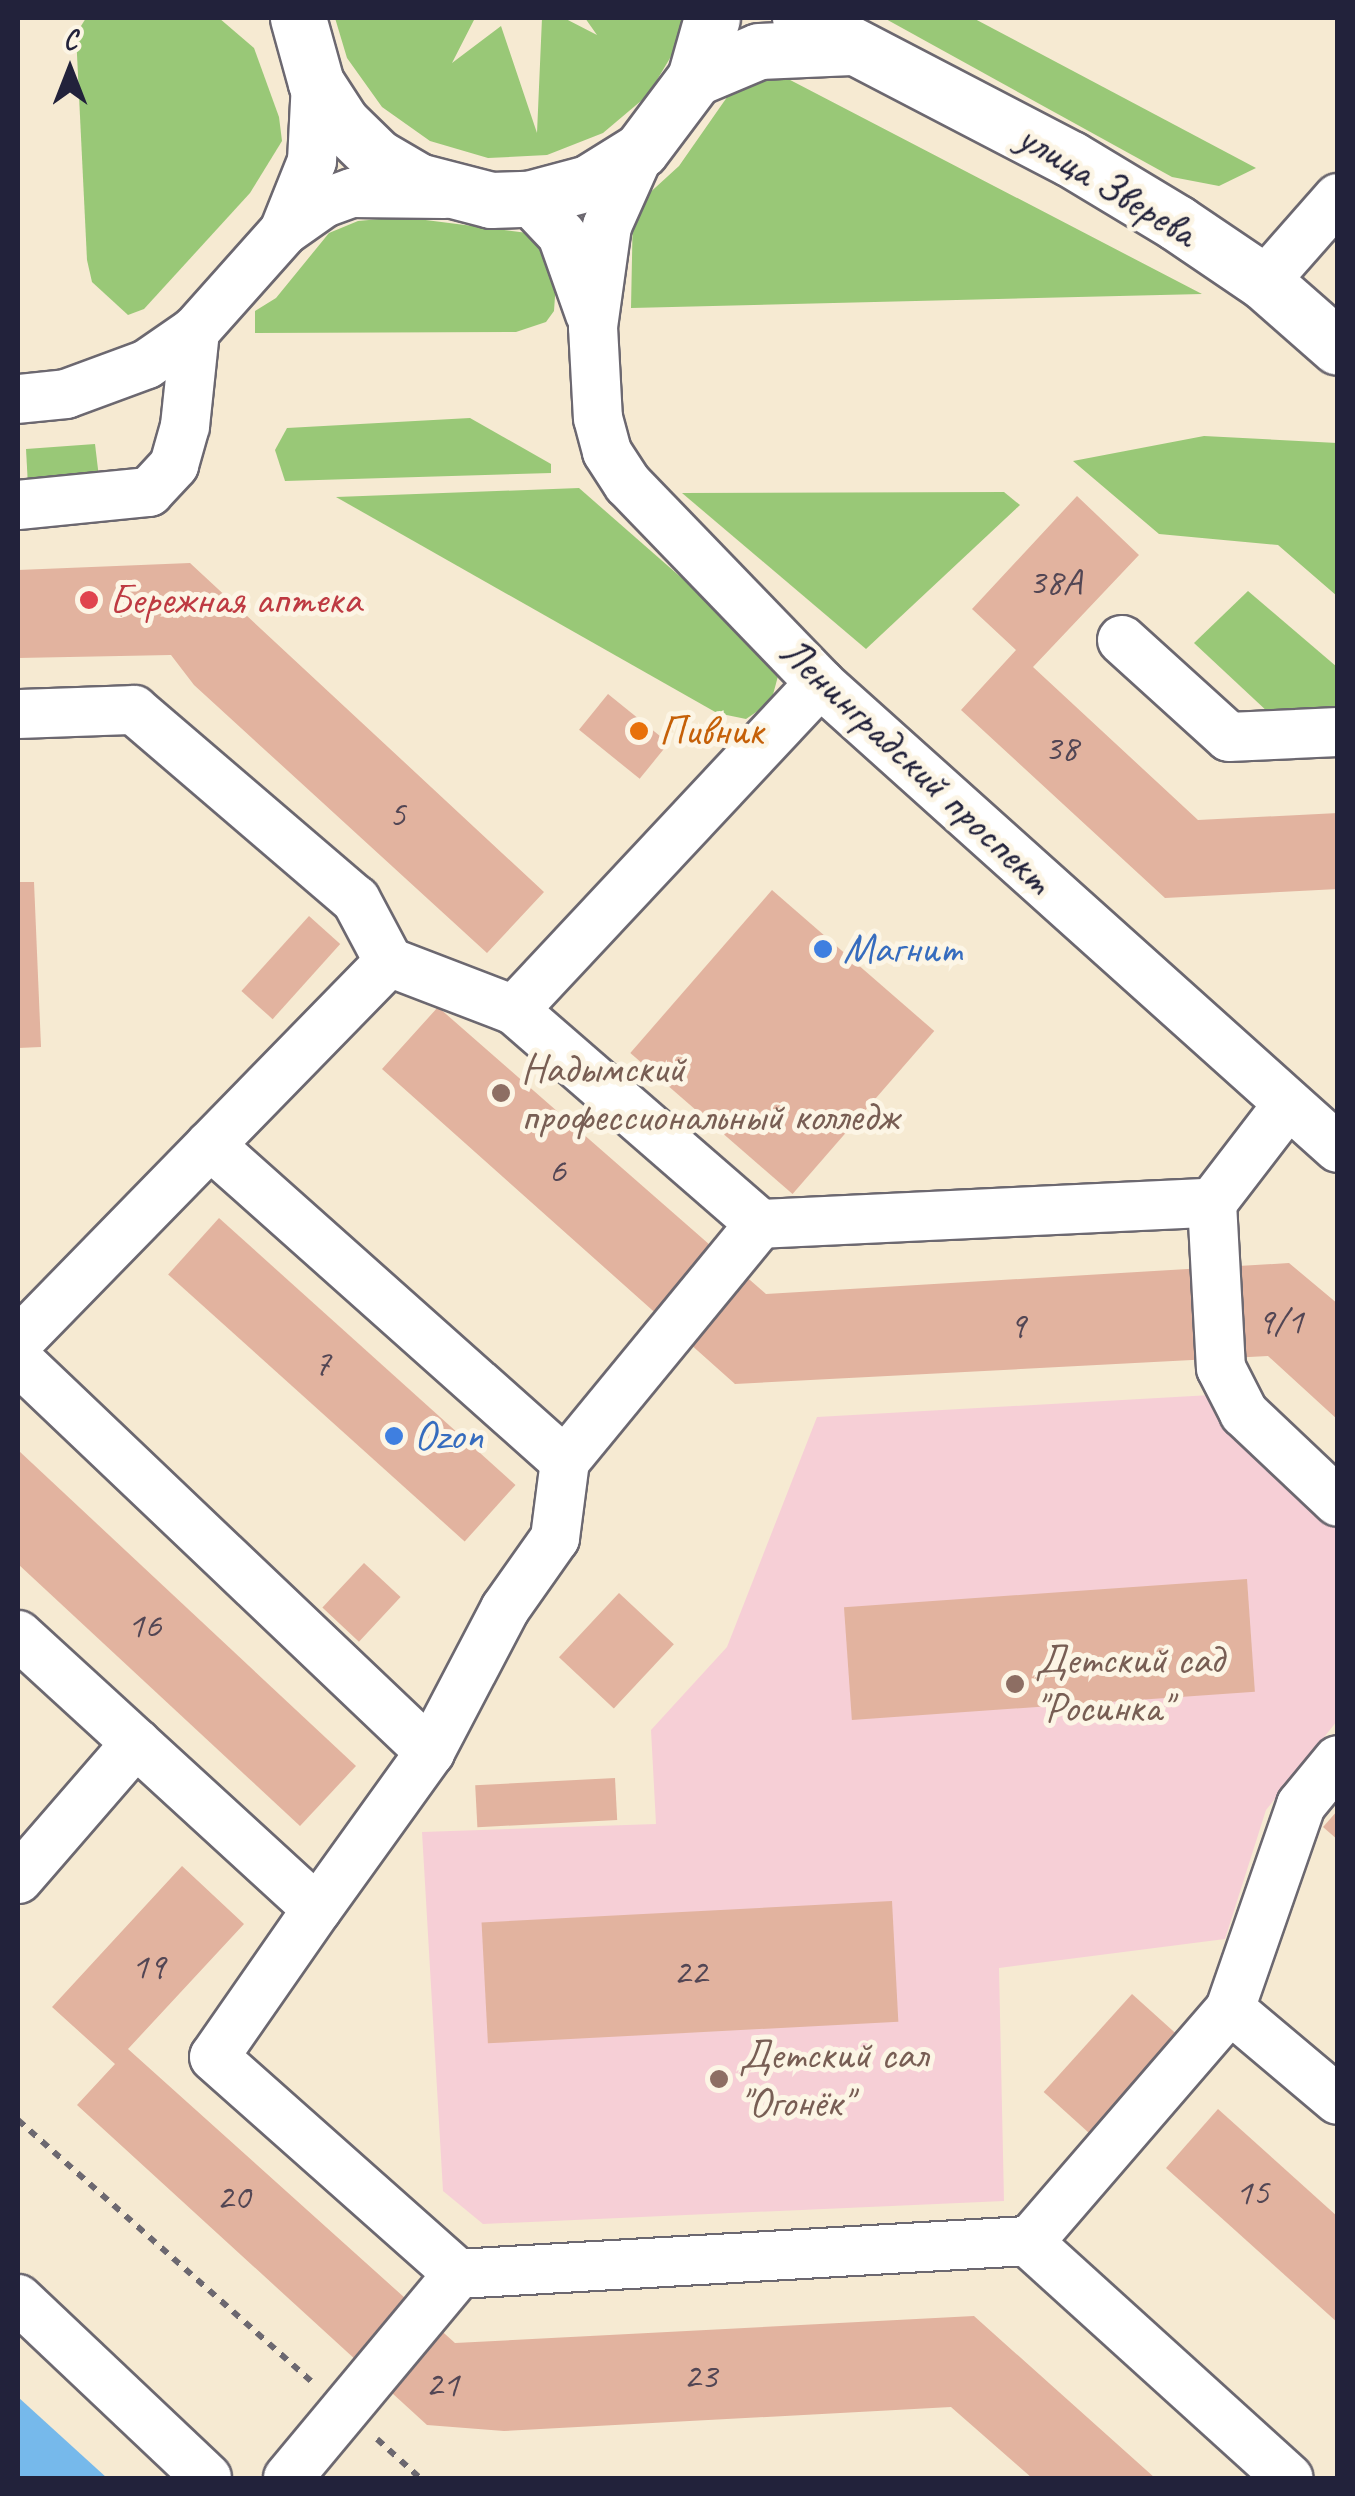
<!DOCTYPE html>
<meta charset="utf-8">
<style>
body{margin:0}
#map{position:relative;width:1355px;height:2496px;overflow:hidden;background:#f6ead2;font-family:Caveat,sans-serif}
div>[style]{position:absolute}
[style*='--x']{left:calc(var(--x)*1px);top:calc(var(--y)*1px);width:calc(var(--w)*1px);rotate:calc(var(--a)*1deg)}
.built>*{inset:0;background:#f6cfd6}
.green>*{inset:0;background:#99c877}
.water>*{inset:0;background:#76b9eb}
.building>*{inset:0;background:#e2b39f;transform-origin:0 0}
.path>*{height:6px;margin-top:-3px;transform-origin:0;background:repeating-linear-gradient(90deg,#6c6870 0 8px,transparent 0 16px)}
.roads{filter:drop-shadow(2px 0 #6c6870) drop-shadow(-2px 0 #6c6870) drop-shadow(0 2px #6c6870) drop-shadow(0 -2px #6c6870)}
.minor>*{height:48px;margin:-24px;padding:0 24px;transform-origin:24px;border-radius:24px;background:#fff}
.major>*{height:55px;margin:-27.5px;padding:0 27.5px;transform-origin:27.5px;border-radius:27.5px;background:#fff}
.dots>*{width:28px;height:28px;translate:-50% -50%;box-sizing:border-box;border:5px solid #fcf5e5;border-radius:50%}
span{translate:-50% -50%;white-space:nowrap;text-align:center;line-height:1.15;-webkit-text-stroke:10px #fcf5e5;paint-order:stroke}
.number-label{font-size:38px;color:#524654}
.number-label span{-webkit-text-stroke-width:0}
.street-label{font-size:42px;color:#22223b}
.health-label{font-size:42px;color:#be3a42}
.left{translate:0 -50%;text-align:left}
.food-label{font-size:42px;color:#c56008}
.shop-label{font-size:42px;color:#366cbe}
.education-label{font-size:42px;color:#785e54}
.frame{position:absolute;inset:0;border:20px solid #22223b;pointer-events:none}
.north{position:absolute;left:20px;top:20px;width:100px;height:100px;-webkit-text-stroke:8px #fcf5e5;paint-order:stroke;rotate:0deg;font-size:28px;font-weight:700;line-height:40px;text-align:center;color:#22223b}
.north::after{content:'';display:block;margin:auto;width:35px;height:45px;background:#22223b;clip-path:polygon(50% 0,100% 100%,50% 72%,0 100%)}
</style>
<div id="map">
<div class="built">
<i style="clip-path:polygon(1211px 1395px,1337px 1516px,1337px 1721px,1266px 1810px,1225px 1939px,999px 1968px,1004px 2201px,483px 2224px,443px 2191px,422px 1832px,656px 1824px,651px 1730px,727px 1647px,817px 1417px)"></i>
</div>
<div class="green">
<i style="clip-path:polygon(86px 18px,219px 18px,254px 48px,279px 117px,282px 141px,250px 193px,144px 309px,128px 315px,92px 282px,87px 260px,76px 34px)"></i>
<i style="clip-path:polygon(335px 18px,475px 18px,452px 63px,501px 26px,537px 133px,542px 18px,564px 18px,597px 35px,585px 18px,684px 18px,679px 43px,648px 95px,603px 133px,547px 155px,488px 158px,430px 141px,382px 107px,347px 58px)"></i>
<i style="clip-path:polygon(884px 18px,973px 18px,1256px 168px,1219px 186px,1172px 177px)"></i>
<i style="clip-path:polygon(769px 69px,1202px 294px,631px 308px,633px 208px,679px 166px,739px 80px)"></i>
<i style="clip-path:polygon(402px 217px,543px 235px,556px 282px,554px 311px,546px 322px,516px 332px,255px 333px,255px 311px,276px 298px,329px 233px,358px 221px)"></i>
<i style="clip-path:polygon(470px 418px,551px 464px,551px 473px,285px 481px,275px 450px,287px 428px)"></i>
<i style="clip-path:polygon(1204px 436px,1337px 443px,1337px 596px,1278px 545px,1159px 534px,1073px 461px)"></i>
<i style="clip-path:polygon(95px 444px,100px 486px,28px 486px,26px 449px)"></i>
<i style="clip-path:polygon(579px 488px,781px 665px,771px 702px,746px 719px,717px 713px,336px 497px)"></i>
<i style="clip-path:polygon(1004px 492px,1020px 505px,866px 649px,682px 493px)"></i>
<i style="clip-path:polygon(1248px 591px,1337px 667px,1337px 714px,1269px 713px,1194px 643px)"></i>
</div>
<div class="water">
<i style="clip-path:polygon(18px 2397px,107px 2478px,18px 2478px)"></i>
</div>
<div class="building">
<i style="clip-path:polygon(1077px 496px,1139px 555px,1033px 667px,1198px 820px,1338px 813px,1338px 889px,1165px 898px,961px 710px,1016px 650px,972px 609px)"></i>
<i style="clip-path:polygon(190px 563px,544px 892px,487px 953px,194px 685px,171px 655px,18px 658px,18px 570px)"></i>
<i style="left:608px;top:694px;width:78px;height:46px;rotate:39deg"></i>
<i style="clip-path:polygon(18px 882px,34px 882px,41px 1047px,18px 1048px)"></i>
<i style="left:772px;top:890px;width:215px;height:216px;rotate:41deg"></i>
<i style="left:309px;top:916px;width:42px;height:101px;rotate:42deg"></i>
<i style="clip-path:polygon(438px 1007px,766px 1294px,1289px 1263px,1338px 1304px,1338px 1420px,1268px 1356px,735px 1384px,382px 1069px)"></i>
<i style="left:219px;top:1218px;width:399px;height:76px;rotate:42deg"></i>
<i style="clip-path:polygon(18px 1450px,356px 1766px,300px 1826px,18px 1564px)"></i>
<i style="left:364px;top:1563px;width:50px;height:61px;rotate:43deg"></i>
<i style="left:1247px;top:1579px;width:113px;height:404px;rotate:86deg"></i>
<i style="left:619px;top:1593px;width:75px;height:88px;rotate:43deg"></i>
<i style="left:615px;top:1778px;width:42px;height:140px;rotate:87deg"></i>
<i style="clip-path:polygon(1338px 1810px,1338px 1840px,1323px 1827px)"></i>
<i style="clip-path:polygon(182px 1866px,244px 1924px,128px 2049px,455px 2343px,974px 2316px,1155px 2478px,1032px 2478px,951px 2407px,504px 2431px,427px 2425px,77px 2105px,115px 2064px,52px 2007px)"></i>
<i style="left:892px;top:1901px;width:121px;height:411px;rotate:87deg"></i>
<i style="left:1132px;top:1994px;width:70px;height:132px;rotate:42deg"></i>
<i style="clip-path:polygon(1218px 2109px,1338px 2217px,1338px 2323px,1166px 2168px)"></i>
</div>
<div class="path">
<i style="--x:18;--y:2120;--w:398;--a:41.7"></i>
<i style="--x:377;--y:2439;--w:58;--a:42.2"></i>
</div>
<div class="roads">
<div class="minor">
<i style="--x:641;--y:150;--w:83;--a:114.1"></i>
<i style="--x:607;--y:226;--w:102;--a:97.9"></i>
<i style="--x:593;--y:327;--w:91;--a:86.9"></i>
<i style="--x:598;--y:418;--w:35;--a:75"></i>
<i style="--x:607;--y:452;--w:38;--a:57"></i>
<i style="--x:628;--y:484;--w:277;--a:46"></i>
<i style="--x:820;--y:683;--w:696;--a:41.91"></i>
<i style="--x:528;--y:199;--w:50;--a:46.6"></i>
<i style="--x:562;--y:235;--w:84;--a:70.5"></i>
<i style="--x:284;--y:231;--w:75;--a:-68.2"></i>
<i style="--x:312;--y:161;--w:78;--a:-87.1"></i>
<i style="--x:1264;--y:282;--w:112;--a:-48.6"></i>
<i style="--x:18;--y:399;--w:48;--a:-5.9"></i>
<i style="--x:66;--y:394;--w:86;--a:-20.3"></i>
<i style="--x:147;--y:364;--w:58;--a:-34.5"></i>
<i style="--x:195;--y:331;--w:134;--a:-48.3"></i>
<i style="--x:284;--y:231;--w:49;--a:-35"></i>
<i style="--x:324;--y:203;--w:30;--a:-20"></i>
<i style="--x:352;--y:193;--w:93;--a:0.6"></i>
<i style="--x:18;--y:505;--w:132;--a:-5.7"></i>
<i style="--x:149;--y:492;--w:37;--a:-47"></i>
<i style="--x:174;--y:465;--w:41;--a:-74.2"></i>
<i style="--x:185;--y:426;--w:96;--a:-84"></i>
<i style="--x:1122;--y:640;--w:144;--a:42.2"></i>
<i style="--x:1229;--y:737;--w:109;--a:-2.6"></i>
<i style="--x:18;--y:714;--w:116;--a:-2"></i>
<i style="--x:134;--y:710;--w:292;--a:40.6"></i>
<i style="--x:356;--y:900;--w:70;--a:62"></i>
<i style="--x:514;--y:1010;--w:326;--a:41"></i>
<i style="--x:760;--y:1224;--w:452;--a:-2.7"></i>
<i style="--x:1212;--y:1203;--w:125;--a:-52.5"></i>
<i style="--x:210;--y:1145;--w:475;--a:41.7"></i>
<i style="--x:565;--y:1461;--w:78;--a:97.4"></i>
<i style="--x:555;--y:1538;--w:87;--a:125.2"></i>
<i style="--x:505;--y:1609;--w:161;--a:117.7"></i>
<i style="--x:1212;--y:1203;--w:165;--a:86.9"></i>
<i style="--x:1221;--y:1368;--w:51;--a:62.9"></i>
<i style="--x:1244;--y:1413;--w:129;--a:43.4"></i>
<i style="--x:18;--y:1342;--w:531;--a:-45.69"></i>
<i style="--x:389;--y:962;--w:134;--a:21"></i>
<i style="--x:514;--y:1010;--w:448;--a:-46.9"></i>
<i style="--x:18;--y:1360;--w:569;--a:43.58"></i>
<i style="--x:430;--y:1752;--w:193;--a:125.7"></i>
<i style="--x:317;--y:1909;--w:246;--a:-137.5"></i>
<i style="--x:136;--y:1743;--w:180;--a:130.9"></i>
<i style="--x:565;--y:1461;--w:307;--a:-50.6"></i>
<i style="--x:18;--y:1635;--w:160;--a:42.5"></i>
<i style="--x:317;--y:1909;--w:180;--a:124.8"></i>
<i style="--x:214;--y:2057;--w:327;--a:41.6"></i>
<i style="--x:458;--y:2274;--w:570;--a:-3.32"></i>
<i style="--x:1027;--y:2241;--w:353;--a:42.2"></i>
<i style="--x:1230;--y:2009;--w:141;--a:40.1"></i>
<i style="--x:1029;--y:2242;--w:308;--a:-49.2"></i>
<i style="--x:1230;--y:2009;--w:216;--a:-70.8"></i>
<i style="--x:1301;--y:1805;--w:58;--a:-50.6"></i>
<i style="--x:18;--y:2299;--w:260;--a:43.4"></i>
<i style="--x:288;--y:2478;--w:266;--a:-50.2"></i>
</div>
<div class="major">
<i style="--x:298;--y:18;--w:67;--a:74.5"></i>
<i style="--x:316;--y:83;--w:48;--a:57"></i>
<i style="--x:342;--y:123;--w:49;--a:44.2"></i>
<i style="--x:377;--y:157;--w:48;--a:30.3"></i>
<i style="--x:418;--y:181;--w:75;--a:14.6"></i>
<i style="--x:491;--y:200;--w:37;--a:-2"></i>
<i style="--x:528;--y:199;--w:62;--a:-14.9"></i>
<i style="--x:588;--y:183;--w:62;--a:-31.9"></i>
<i style="--x:641;--y:150;--w:90;--a:-53.1"></i>
<i style="--x:695;--y:78;--w:62;--a:-74.2"></i>
<i style="--x:800;--y:18;--w:305;--a:27.5"></i>
<i style="--x:1071;--y:159;--w:124;--a:31.1"></i>
<i style="--x:1177;--y:223;--w:105;--a:34.1"></i>
<i style="--x:1264;--y:282;--w:98;--a:41.3"></i>
<i style="--x:695;--y:78;--w:69;--a:-22.9"></i>
<i style="--x:759;--y:51;--w:92;--a:-2.5"></i>
</div>
</div>
<div class="dots">
<i style="left:89px;top:600px;background:#e0444e"></i>
<i style="left:639px;top:731px;background:#e8710a"></i>
<i style="left:823px;top:949px;background:#3f7fe0"></i>
<i style="left:501px;top:1093px;background:#8d6e63"></i>
<i style="left:394px;top:1436px;background:#3f7fe0"></i>
<i style="left:1015px;top:1684px;background:#8d6e63"></i>
<i style="left:719px;top:2079px;background:#8d6e63"></i>
</div>
<div class="number-label">
<span style="left:1055px;top:582px">38А</span>
<span style="left:1061px;top:748px">38</span>
<span style="left:397px;top:814px">5</span>
<span style="left:557px;top:1170px">6</span>
<span style="left:1280px;top:1321px">9/1</span>
<span style="left:1017px;top:1325px">9</span>
<span style="left:322px;top:1363px">7</span>
<span style="left:144px;top:1625px">16</span>
<span style="left:148px;top:1966px">19</span>
<span style="left:690px;top:1972px">22</span>
<span style="left:1252px;top:2192px">15</span>
<span style="left:233px;top:2197px">20</span>
<span style="left:700px;top:2376px">23</span>
<span style="left:442px;top:2384px">21</span>
</div>
<div class="street-label">
<span style="left:1107px;top:185px;rotate:31deg">улица Зверева</span>
<span style="left:916px;top:766px;rotate:43deg">Ленинградский проспект</span>
</div>
<div class="health-label">
<span class="left" style="left:109px;top:600px">Бережная аптека</span>
</div>
<div class="food-label">
<span class="left" style="left:659px;top:731px">Пивник</span>
</div>
<div class="shop-label">
<span class="left" style="left:843px;top:949px">Магнит</span>
<span class="left" style="left:414px;top:1436px">Ozon</span>
</div>
<div class="education-label">
<span class="left" style="left:521px;top:1093px">Надымский<br>профессиональный колледж</span>
<span class="left" style="left:1035px;top:1684px">Детский сад<br>"Росинка"</span>
<span class="left" style="left:739px;top:2079px">Детский сал<br>"Огонёк"</span>
</div>
<div class="frame"></div>
<div class="north">С</div>
</div>
